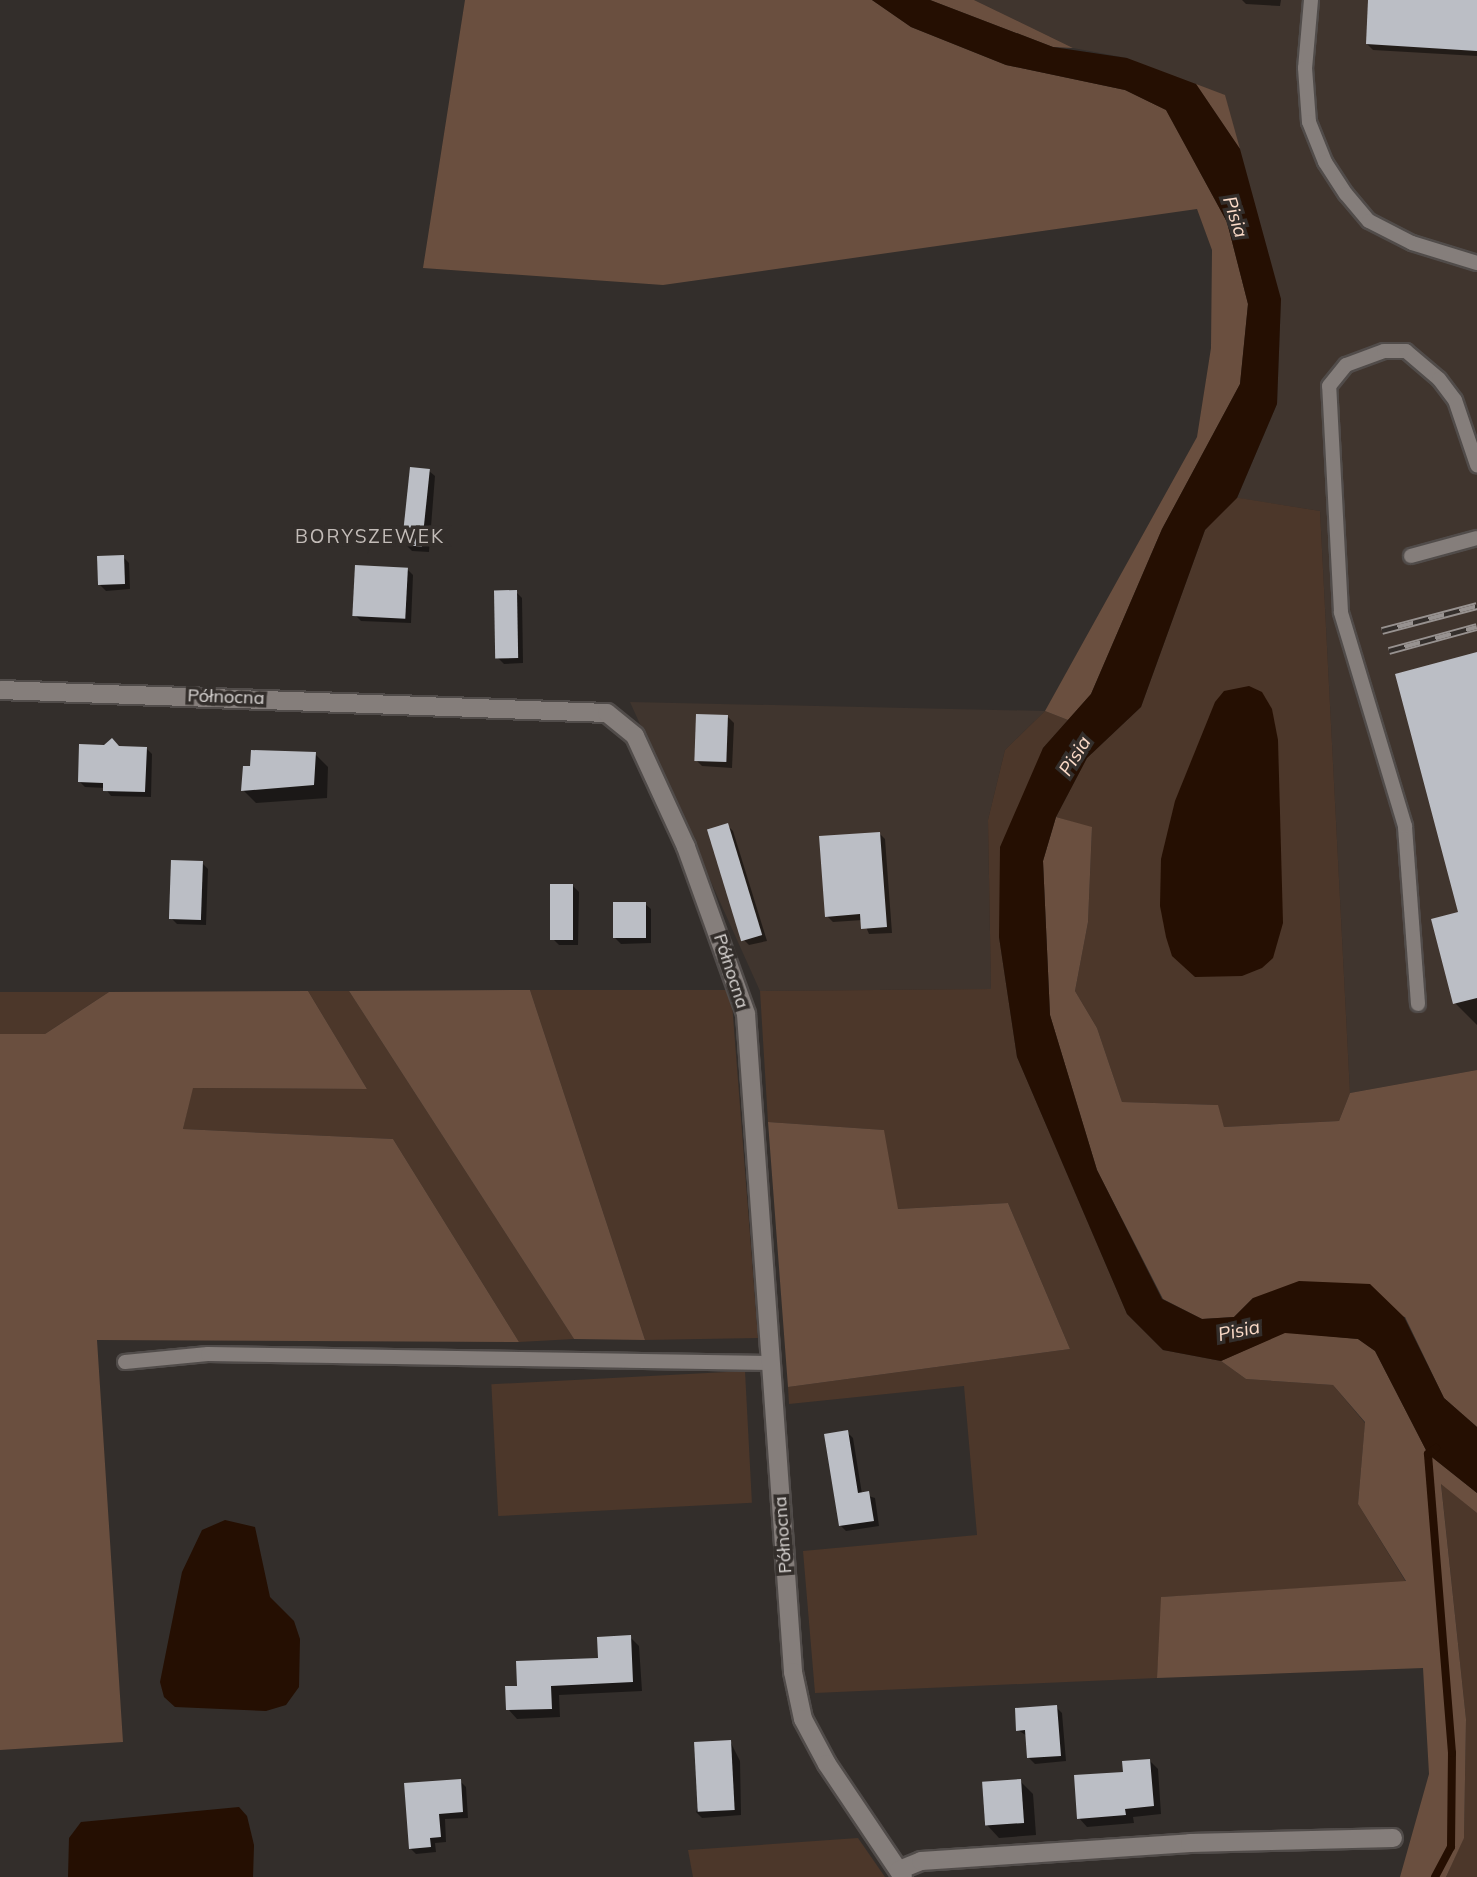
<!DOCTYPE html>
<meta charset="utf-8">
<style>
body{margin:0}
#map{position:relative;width:1477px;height:1877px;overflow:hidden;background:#332e2b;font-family:Mulish,sans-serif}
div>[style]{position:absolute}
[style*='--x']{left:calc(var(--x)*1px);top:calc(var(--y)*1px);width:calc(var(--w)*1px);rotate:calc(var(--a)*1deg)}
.built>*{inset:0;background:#40352e}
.green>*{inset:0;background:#4c372a;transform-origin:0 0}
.forest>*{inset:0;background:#6a4f3f}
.water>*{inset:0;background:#250f02}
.shadow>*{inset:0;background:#0007}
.stream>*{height:8px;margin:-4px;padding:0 4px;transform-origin:4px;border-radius:4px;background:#250f02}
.building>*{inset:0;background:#bbbec5;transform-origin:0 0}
.roads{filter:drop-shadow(2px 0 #514c4a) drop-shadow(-2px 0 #514c4a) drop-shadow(0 2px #514c4a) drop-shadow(0 -2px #514c4a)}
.service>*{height:14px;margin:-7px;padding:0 7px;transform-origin:7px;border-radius:7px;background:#857e7b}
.minor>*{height:18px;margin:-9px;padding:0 9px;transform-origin:9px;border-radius:9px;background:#857e7b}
.rail>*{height:8px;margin-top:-4px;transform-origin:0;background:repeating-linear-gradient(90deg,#332e2b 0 16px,#979290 0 32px);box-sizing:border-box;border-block:2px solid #979290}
span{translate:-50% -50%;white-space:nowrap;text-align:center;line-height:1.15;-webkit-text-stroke:7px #332e2b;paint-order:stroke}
.street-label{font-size:18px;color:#dcd8d6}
.water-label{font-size:19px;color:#fcdbc8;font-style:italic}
.neighbourhood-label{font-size:19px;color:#c3bcb8;letter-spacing:2px}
</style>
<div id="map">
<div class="built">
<i style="clip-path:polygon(974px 0,1477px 0,1477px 1070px,1350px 1093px,1320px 511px,1237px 498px,1277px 404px,1281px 299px,1127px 58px,1073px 48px)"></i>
<i style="clip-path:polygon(630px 702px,1045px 711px,1005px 750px,988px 820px,991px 989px,760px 991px)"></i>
</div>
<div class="green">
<i style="clip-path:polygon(1233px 497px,1320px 511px,1350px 1093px,1339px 1121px,1224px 1127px,1217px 1105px,1122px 1102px,1097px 1028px,1075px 991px,1088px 922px,1092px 828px,1056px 817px,1087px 758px,1141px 707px,1205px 530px)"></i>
<i style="clip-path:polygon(1045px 711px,1068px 720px,1043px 748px,999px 937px,1017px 1057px,1127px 1314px,1163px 1350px,1221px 1361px,1246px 1379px,1333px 1385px,1365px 1423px,1358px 1504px,1406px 1582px,1162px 1597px,1157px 1678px,815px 1693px,803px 1551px,977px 1535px,964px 1386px,789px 1404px,788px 1387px,1070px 1349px,1008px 1203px,897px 1209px,883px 1130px,768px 1122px,760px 991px,991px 989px,988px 820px,1005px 750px)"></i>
<i style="clip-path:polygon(530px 990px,731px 990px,758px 1338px,645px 1340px)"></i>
<i style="clip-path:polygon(308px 991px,349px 991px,574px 1339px,519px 1342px,393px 1139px,183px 1129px,192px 1088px,367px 1089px)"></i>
<i style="clip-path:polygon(0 992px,109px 992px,45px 1034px,0 1034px)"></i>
<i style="left:745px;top:1371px;width:132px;height:254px;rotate:87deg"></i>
<i style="clip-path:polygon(1441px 1483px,1477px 1513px,1477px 1877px,1446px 1877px,1464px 1837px,1466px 1719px)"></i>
<i style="clip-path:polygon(858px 1838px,885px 1877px,693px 1877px,688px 1850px)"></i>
</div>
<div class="forest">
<i style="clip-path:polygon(465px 0,872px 0,911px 27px,1006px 65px,1125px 90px,1166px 110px,1227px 222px,1248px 304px,1240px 384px,1162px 529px,1091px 694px,1068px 720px,1045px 711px,1197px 437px,1211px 348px,1212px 250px,1197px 209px,663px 285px,423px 268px)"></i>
<i style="clip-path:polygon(930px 0,974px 0,1073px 48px,1053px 47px)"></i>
<i style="clip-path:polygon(1196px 84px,1225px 95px,1240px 149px)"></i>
<i style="clip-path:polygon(1056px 817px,1092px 827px,1088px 922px,1075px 991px,1097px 1028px,1122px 1102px,1218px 1105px,1224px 1127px,1339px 1121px,1350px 1093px,1477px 1070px,1477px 1427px,1444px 1398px,1405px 1317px,1253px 1298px,1234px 1317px,1202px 1319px,1163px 1299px,1097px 1170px,1050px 1015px,1043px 861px)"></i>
<i style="clip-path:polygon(530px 990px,645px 1340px,574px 1339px,349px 991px)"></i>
<i style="clip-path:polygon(308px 991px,367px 1089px,193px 1088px,183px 1129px,393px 1139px,519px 1342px,97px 1340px,123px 1742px,0 1750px,0 1034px,45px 1034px,109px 992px)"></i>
<i style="clip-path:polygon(768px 1122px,884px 1130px,898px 1209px,1008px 1203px,1070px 1349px,788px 1387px)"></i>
<i style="clip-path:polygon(1285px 1332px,1358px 1339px,1375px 1351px,1428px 1454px,1477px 1493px,1477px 1513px,1441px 1484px,1466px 1719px,1464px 1838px,1446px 1877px,1400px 1877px,1429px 1774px,1423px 1668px,1157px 1678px,1161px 1597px,1406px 1581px,1358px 1504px,1365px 1422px,1333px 1385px,1246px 1379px,1221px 1361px)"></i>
</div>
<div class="water">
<i style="clip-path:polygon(872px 0,930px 0,1053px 47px,1127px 58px,1196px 84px,1240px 149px,1281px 299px,1277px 404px,1237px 498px,1205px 530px,1141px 707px,1087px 758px,1056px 817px,1043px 861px,1050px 1015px,1097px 1170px,1162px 1299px,1202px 1319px,1234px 1317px,1253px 1298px,1299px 1281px,1370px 1284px,1404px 1317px,1444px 1398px,1477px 1427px,1477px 1493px,1428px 1454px,1375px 1351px,1358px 1339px,1285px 1333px,1221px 1361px,1163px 1350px,1127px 1314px,1017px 1057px,999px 937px,1000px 847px,1043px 748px,1091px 694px,1162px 529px,1240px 384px,1248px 304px,1227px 222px,1166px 110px,1125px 90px,1006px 65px,911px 27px)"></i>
<i style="clip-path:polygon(1249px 686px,1262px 692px,1272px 709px,1278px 740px,1283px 923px,1273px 958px,1262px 968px,1242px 976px,1195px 977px,1172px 956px,1166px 937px,1160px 906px,1161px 859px,1175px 801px,1215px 702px,1224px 691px)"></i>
<i style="clip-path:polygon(225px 1520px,255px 1527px,270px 1597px,294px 1621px,300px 1639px,299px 1687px,286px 1705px,266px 1711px,175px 1707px,164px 1697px,160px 1682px,182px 1572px,202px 1530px)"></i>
<i style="clip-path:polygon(239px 1807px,247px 1816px,254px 1845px,253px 1877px,68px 1877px,69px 1838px,81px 1822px)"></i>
</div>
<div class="shadow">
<i style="clip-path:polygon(1242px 0,1281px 0,1280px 6px,1246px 4px)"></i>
<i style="clip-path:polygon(1371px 0,1477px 0,1477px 56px,1373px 50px,1367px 44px)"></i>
<i style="clip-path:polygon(429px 471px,435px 476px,429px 552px,412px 551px,406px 545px)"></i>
<i style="clip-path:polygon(123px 557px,129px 563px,130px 589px,106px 591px,100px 585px)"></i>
<i style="clip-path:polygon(407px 569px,413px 575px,411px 623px,361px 621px,355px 615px)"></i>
<i style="clip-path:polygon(516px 592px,522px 598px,523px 663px,504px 664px,498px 658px)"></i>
<i style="clip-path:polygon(1477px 654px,1477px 1025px,1455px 1003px)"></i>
<i style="clip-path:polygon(728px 717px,734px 723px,732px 768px,702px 766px,696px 760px)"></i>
<i style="clip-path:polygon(119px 748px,146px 748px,152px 754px,151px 797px,111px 796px,105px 788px,85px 787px,79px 781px)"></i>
<i style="clip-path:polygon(315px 754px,328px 767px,327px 798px,256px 803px,243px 790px)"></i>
<i style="clip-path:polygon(727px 825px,733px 831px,767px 941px,749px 945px,743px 939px)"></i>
<i style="clip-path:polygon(879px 833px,885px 839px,892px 933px,869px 934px,863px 920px,833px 922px,827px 916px)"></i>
<i style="clip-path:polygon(202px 863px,208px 869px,206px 925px,177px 924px,171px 918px)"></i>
<i style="clip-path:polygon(573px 886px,579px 892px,578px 945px,559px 945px,553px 939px)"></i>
<i style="clip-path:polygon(645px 904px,651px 909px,651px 943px,621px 944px,615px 938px)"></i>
<i style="clip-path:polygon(847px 1432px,853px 1438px,862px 1494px,875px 1498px,879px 1526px,846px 1531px,840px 1525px)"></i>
<i style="clip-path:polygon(630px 1637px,639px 1646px,642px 1691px,559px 1695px,560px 1717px,517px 1719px,508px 1709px,519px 1687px,600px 1659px)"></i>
<i style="clip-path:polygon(1056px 1707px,1062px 1713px,1066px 1761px,1035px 1764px,1029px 1758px,1027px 1736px,1018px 1730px)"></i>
<i style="clip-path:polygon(730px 1741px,740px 1761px,741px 1815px,702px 1818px,696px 1812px)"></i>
<i style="clip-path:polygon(1150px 1761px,1158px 1769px,1161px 1814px,1133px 1817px,1134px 1823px,1087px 1827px,1079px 1818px,1125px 1773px)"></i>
<i style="clip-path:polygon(460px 1781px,466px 1787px,468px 1818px,445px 1819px,446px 1842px,435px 1843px,436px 1852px,416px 1854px,410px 1848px)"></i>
<i style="clip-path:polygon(1020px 1781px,1033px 1794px,1036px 1835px,999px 1838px,987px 1825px)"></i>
</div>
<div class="stream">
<i style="--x:1435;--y:1877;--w:34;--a:-62"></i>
<i style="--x:1451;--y:1847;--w:94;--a:-89.4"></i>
<i style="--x:1452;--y:1753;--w:300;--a:-94.6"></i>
<i style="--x:1428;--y:1454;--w:10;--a:-37"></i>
</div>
<div class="building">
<i style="clip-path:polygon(1368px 0,1477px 0,1477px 51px,1366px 44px)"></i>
<i style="left:410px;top:467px;width:20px;height:78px;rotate:6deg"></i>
<i style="left:124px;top:555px;width:29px;height:27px;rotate:88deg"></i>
<i style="left:355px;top:565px;width:53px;height:51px;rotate:3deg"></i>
<i style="left:517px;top:590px;width:68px;height:23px;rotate:89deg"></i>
<i style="clip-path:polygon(1477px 652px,1477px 998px,1453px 1004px,1431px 919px,1458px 912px,1395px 674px)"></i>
<i style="left:696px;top:714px;width:32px;height:47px;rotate:2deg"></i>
<i style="clip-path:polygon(112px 738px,119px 746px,147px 747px,145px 792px,103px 791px,103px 783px,78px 782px,79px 744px,104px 745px)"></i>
<i style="clip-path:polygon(251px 750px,316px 752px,314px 785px,241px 791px,243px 766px,250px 766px)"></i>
<i style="left:728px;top:823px;width:117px;height:22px;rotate:73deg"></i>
<i style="clip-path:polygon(880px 832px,887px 927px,861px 929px,860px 914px,825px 917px,819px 836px)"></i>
<i style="left:171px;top:860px;width:32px;height:59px;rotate:2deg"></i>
<i style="left:550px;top:884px;width:23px;height:56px"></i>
<i style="left:613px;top:902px;width:33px;height:36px"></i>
<i style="clip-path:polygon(848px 1430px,858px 1493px,869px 1491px,874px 1521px,839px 1526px,824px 1434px)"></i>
<i style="clip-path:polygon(631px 1635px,633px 1682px,551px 1686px,552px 1709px,506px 1710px,505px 1686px,517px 1686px,516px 1661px,598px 1658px,597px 1637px)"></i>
<i style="clip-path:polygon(1057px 1705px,1061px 1756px,1027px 1758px,1025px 1730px,1016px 1731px,1015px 1708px)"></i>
<i style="left:731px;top:1740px;width:70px;height:37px;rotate:87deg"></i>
<i style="clip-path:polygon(1150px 1759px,1154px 1806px,1125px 1809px,1126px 1815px,1077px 1819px,1074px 1775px,1123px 1772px,1122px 1761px)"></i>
<i style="clip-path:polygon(461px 1779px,463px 1812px,439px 1814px,441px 1837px,430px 1838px,431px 1847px,409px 1849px,404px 1783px)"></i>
<i style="left:1021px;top:1779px;width:44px;height:39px;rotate:86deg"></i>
</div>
<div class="roads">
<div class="service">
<i style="--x:1311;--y:0;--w:68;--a:95"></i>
<i style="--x:1305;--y:68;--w:54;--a:85.8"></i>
<i style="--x:1309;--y:122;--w:43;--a:68.2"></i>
<i style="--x:1325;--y:162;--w:38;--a:57"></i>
<i style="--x:1346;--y:194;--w:35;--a:50"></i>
<i style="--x:1369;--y:221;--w:48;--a:27.1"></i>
<i style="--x:1412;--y:243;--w:68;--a:17.1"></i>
<i style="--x:1411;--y:556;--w:68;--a:-15.3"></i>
<i style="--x:1418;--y:1004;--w:178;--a:-94.2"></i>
<i style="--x:1405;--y:826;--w:223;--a:-106.7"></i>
<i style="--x:1341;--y:612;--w:226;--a:-93"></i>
<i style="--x:1329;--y:386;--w:27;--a:-51"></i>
<i style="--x:1346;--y:365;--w:40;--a:-20.2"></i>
<i style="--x:1384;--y:351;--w:22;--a:0"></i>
<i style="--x:1406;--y:351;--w:43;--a:40.3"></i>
<i style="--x:1439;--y:379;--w:26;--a:53"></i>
<i style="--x:1455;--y:400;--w:69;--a:71.3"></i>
<i style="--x:125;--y:1362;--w:83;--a:-5.5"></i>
<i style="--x:208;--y:1354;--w:562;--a:0.92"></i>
</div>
<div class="minor">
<i style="--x:0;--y:690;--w:607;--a:2.17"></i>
<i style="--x:607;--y:713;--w:36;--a:39"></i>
<i style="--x:635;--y:736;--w:122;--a:65.3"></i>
<i style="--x:686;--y:847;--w:177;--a:70.2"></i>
<i style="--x:746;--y:1014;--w:660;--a:85.91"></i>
<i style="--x:793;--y:1672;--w:48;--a:78"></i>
<i style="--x:803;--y:1719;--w:51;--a:61.9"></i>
<i style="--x:827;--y:1764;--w:136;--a:56.1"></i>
<i style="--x:899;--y:1870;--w:24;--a:-22"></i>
<i style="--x:921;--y:1861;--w:270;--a:-3.8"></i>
<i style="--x:1190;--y:1843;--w:203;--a:-1.4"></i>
</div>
</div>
<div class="rail">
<i style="--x:1382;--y:631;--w:98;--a:-14.7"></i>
<i style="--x:1389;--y:651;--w:91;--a:-15.3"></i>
</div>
<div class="street-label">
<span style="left:226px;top:697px;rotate:2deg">Północna</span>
<span style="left:731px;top:971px;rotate:72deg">Północna</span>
<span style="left:783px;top:1535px;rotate:-94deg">Północna</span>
</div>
<div class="water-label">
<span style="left:1235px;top:217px;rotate:72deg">Pisia</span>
<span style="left:1075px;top:756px;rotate:-58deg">Pisia</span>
<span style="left:1239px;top:1331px;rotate:-12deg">Pisia</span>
</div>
<div class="neighbourhood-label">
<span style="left:370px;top:537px">BORYSZEWEK</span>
</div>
</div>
